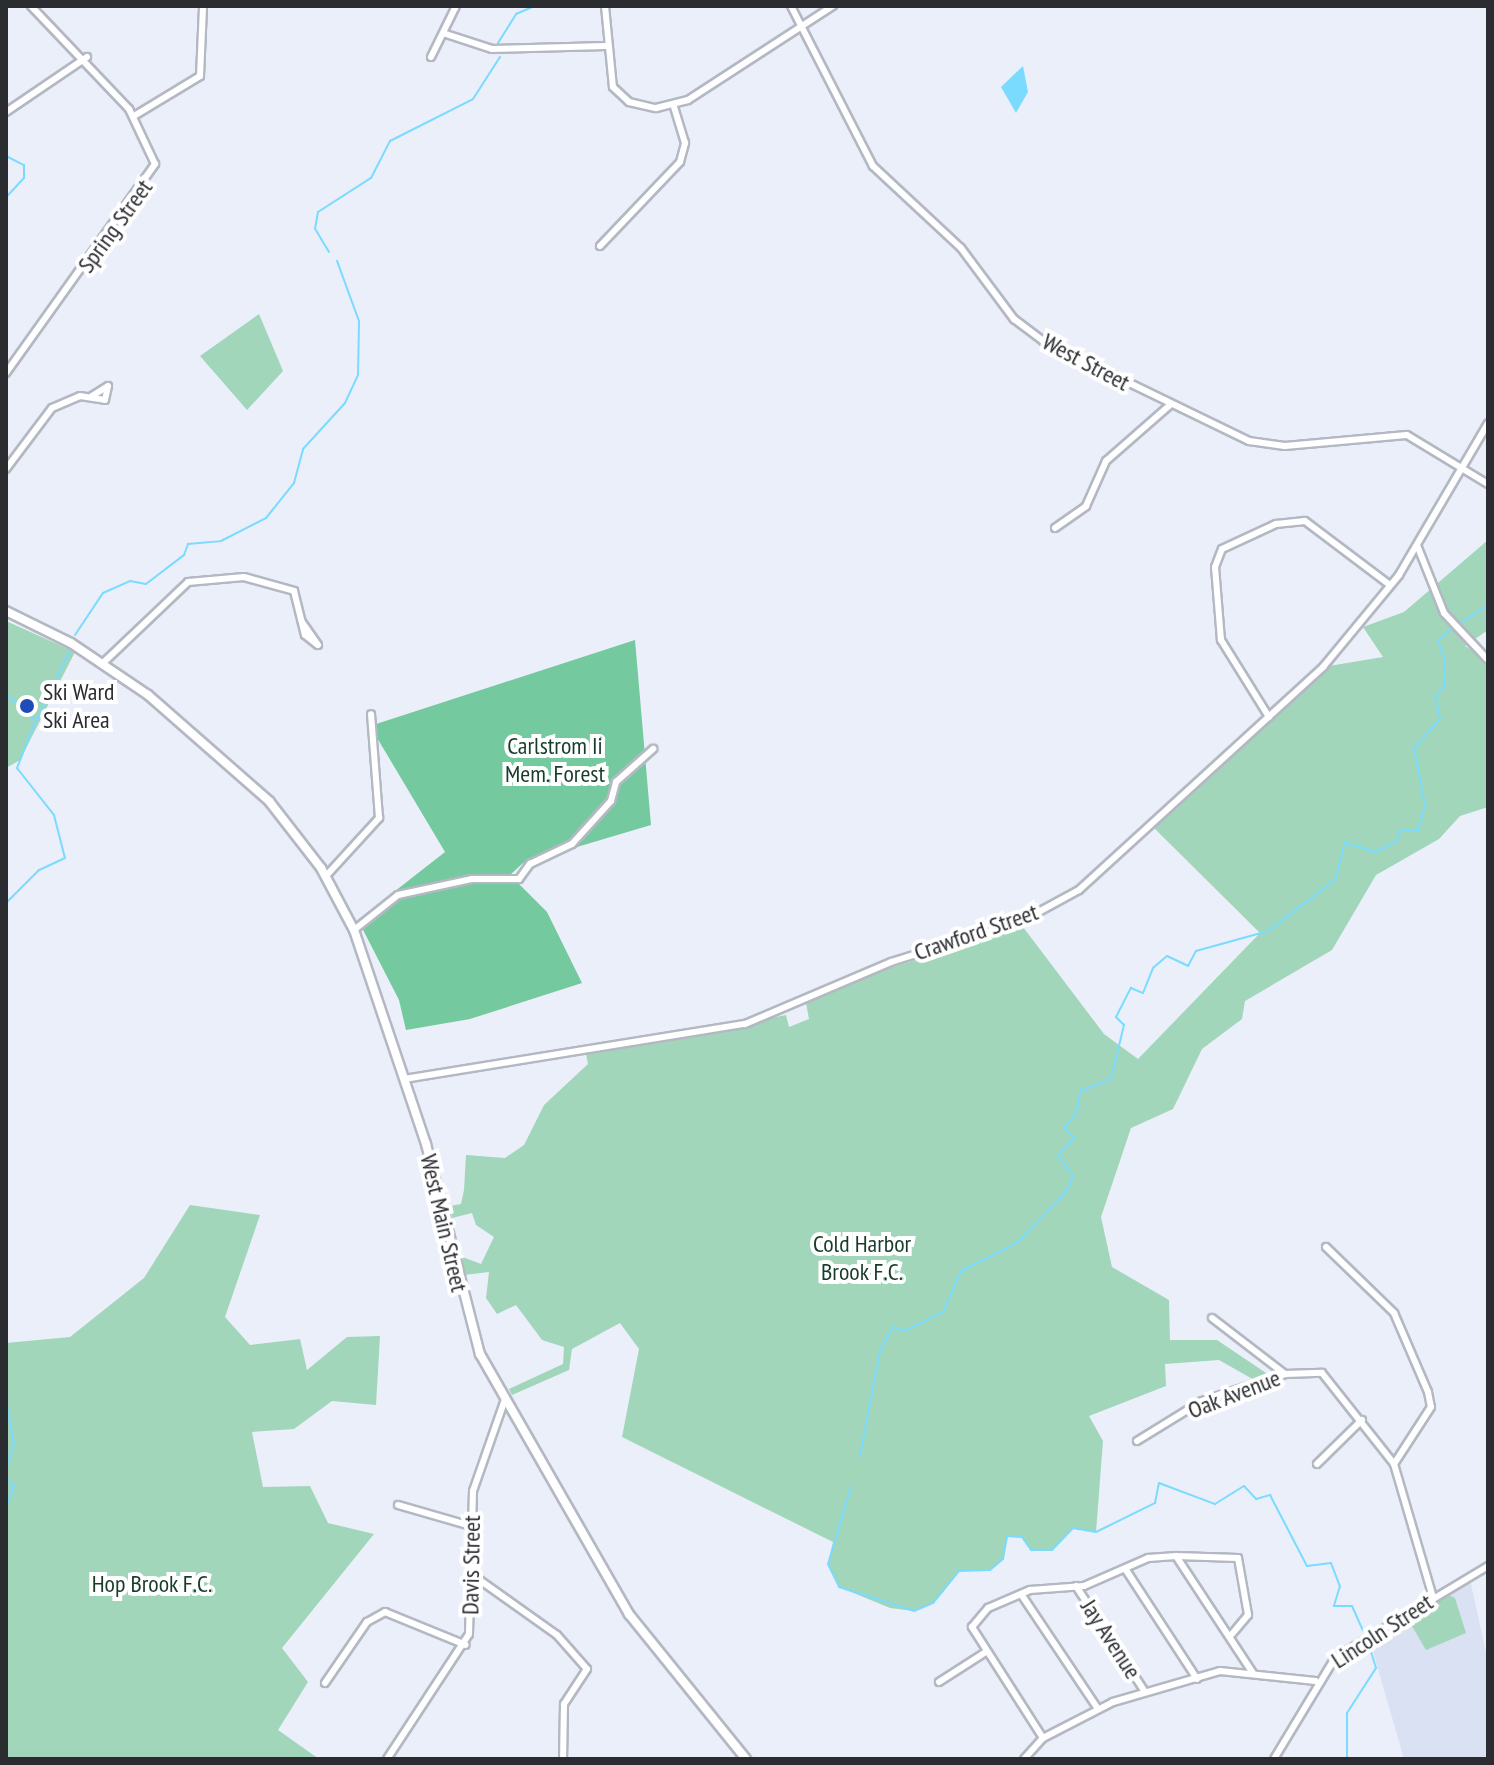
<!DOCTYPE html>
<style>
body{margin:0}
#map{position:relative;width:1494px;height:1765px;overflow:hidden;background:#eaeffa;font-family:"PT Sans Narrow",sans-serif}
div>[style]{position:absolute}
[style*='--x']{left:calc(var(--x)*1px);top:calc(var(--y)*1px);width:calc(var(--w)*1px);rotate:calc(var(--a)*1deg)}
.built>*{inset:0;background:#d9e1f2}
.green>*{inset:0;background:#a1d6ba}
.forest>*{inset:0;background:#75c99f}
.water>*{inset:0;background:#7bdbfe}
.stream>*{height:2px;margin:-1px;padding:0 1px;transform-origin:1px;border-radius:1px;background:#7bdbfe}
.roads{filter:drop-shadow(2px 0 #b3b8c2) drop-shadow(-2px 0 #b3b8c2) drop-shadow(0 2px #b3b8c2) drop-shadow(0 -2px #b3b8c2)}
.minor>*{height:6px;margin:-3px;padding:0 3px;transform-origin:3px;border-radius:3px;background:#fff}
.major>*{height:8px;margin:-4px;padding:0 4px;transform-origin:4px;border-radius:4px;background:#fff}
.dots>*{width:22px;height:22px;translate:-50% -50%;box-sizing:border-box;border:4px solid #fff;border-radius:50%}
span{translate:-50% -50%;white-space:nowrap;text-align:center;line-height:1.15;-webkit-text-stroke:8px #fff;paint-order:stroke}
.street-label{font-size:24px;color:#2a2c30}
.poi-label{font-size:24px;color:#2a2c30}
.left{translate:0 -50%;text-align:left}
.park-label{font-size:24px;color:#173c2b}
.frame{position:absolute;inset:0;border:8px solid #2a2c30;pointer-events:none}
</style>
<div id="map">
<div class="built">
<i style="clip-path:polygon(1470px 1580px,1488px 1661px,1488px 1759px,1404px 1759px,1370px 1641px)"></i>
</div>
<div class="green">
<i style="clip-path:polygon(259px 314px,283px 371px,247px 410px,200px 356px)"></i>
<i style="clip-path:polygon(1488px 540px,1488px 630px,1465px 646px,1488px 660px,1488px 807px,1460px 816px,1439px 839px,1376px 875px,1332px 950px,1245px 1001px,1242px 1019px,1202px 1049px,1173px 1109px,1131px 1128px,1101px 1217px,1112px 1267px,1169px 1300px,1170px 1340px,1217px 1340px,1269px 1375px,1256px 1381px,1219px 1360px,1165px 1364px,1166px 1386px,1089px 1416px,1103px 1441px,1096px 1532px,1073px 1528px,1052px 1550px,1031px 1550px,1022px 1537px,1008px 1536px,1003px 1559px,990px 1570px,959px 1571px,933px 1603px,914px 1611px,890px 1608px,839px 1587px,828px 1564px,833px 1542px,622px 1437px,639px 1349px,620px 1323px,572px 1349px,569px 1370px,512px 1395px,509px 1389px,563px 1364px,564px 1347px,542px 1340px,516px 1305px,497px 1314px,486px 1298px,489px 1272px,464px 1275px,460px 1256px,481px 1264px,494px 1237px,476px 1225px,472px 1213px,452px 1218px,450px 1206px,461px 1204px,464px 1190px,466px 1155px,505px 1158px,524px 1145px,544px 1105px,588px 1064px,586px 1054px,786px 1015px,789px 1027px,809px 1019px,806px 1003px,880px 971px,1023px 927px,1104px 1034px,1138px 1059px,1260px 933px,1151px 825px,1329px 666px,1383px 657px,1363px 627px,1404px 612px)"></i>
<i style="clip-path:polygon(6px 621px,75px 652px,20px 760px,6px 768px)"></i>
<i style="clip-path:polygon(190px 1205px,260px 1215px,225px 1317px,250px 1345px,300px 1339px,307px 1370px,347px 1337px,380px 1336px,376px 1405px,332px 1401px,294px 1429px,252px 1432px,263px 1487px,310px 1486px,328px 1523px,374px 1534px,282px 1648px,308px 1682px,278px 1730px,319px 1759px,6px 1759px,6px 1343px,70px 1337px,144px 1278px)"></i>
<i style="clip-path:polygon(1448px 1595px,1455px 1598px,1466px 1633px,1426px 1650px,1409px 1621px)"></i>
</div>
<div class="forest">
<i style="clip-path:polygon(635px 640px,651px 825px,523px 863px,510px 875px,547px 912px,582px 983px,470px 1019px,406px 1030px,399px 1000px,358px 920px,445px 852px,370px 726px)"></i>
</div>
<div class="water">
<i style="clip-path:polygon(1023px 66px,1028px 92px,1016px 113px,1001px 87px)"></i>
</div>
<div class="stream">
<i style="--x:498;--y:43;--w:34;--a:-58"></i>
<i style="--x:516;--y:14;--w:21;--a:-23"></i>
<i style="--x:6;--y:156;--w:20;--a:27"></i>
<i style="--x:24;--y:165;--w:13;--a:90"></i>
<i style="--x:24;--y:178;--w:26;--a:133"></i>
<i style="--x:329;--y:252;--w:27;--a:-121"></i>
<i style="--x:315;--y:229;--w:17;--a:-80"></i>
<i style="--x:318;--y:212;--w:63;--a:-32.7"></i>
<i style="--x:371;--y:178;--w:42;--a:-62.8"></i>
<i style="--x:390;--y:141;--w:93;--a:-26.8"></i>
<i style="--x:473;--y:99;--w:50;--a:-57.3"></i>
<i style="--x:1459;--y:624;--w:35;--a:-33"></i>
<i style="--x:75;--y:635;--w:50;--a:-56.3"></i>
<i style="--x:103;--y:593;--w:30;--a:-24"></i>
<i style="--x:130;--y:581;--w:16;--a:11"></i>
<i style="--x:146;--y:584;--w:48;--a:-37.3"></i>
<i style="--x:184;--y:555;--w:12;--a:-70"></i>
<i style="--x:188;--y:544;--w:33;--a:-5"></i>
<i style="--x:221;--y:541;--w:51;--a:-27.1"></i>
<i style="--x:266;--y:518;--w:45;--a:-51.3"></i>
<i style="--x:294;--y:483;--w:35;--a:-75"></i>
<i style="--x:303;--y:449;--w:62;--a:-47.6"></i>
<i style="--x:345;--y:403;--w:31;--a:-65"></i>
<i style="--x:358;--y:375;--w:54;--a:-88.9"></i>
<i style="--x:359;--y:321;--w:64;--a:-110.1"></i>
<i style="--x:6;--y:694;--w:40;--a:41"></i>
<i style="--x:36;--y:720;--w:52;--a:111.6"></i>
<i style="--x:17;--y:768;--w:60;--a:51.8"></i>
<i style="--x:54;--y:815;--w:44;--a:75.7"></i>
<i style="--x:65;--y:858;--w:29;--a:155"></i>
<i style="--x:39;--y:870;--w:47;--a:135"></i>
<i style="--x:37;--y:720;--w:77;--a:-64.8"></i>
<i style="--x:6;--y:1401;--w:44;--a:79.5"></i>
<i style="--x:14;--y:1444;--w:27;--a:107"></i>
<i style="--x:860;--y:1456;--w:107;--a:-79.2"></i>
<i style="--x:880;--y:1351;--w:27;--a:-62"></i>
<i style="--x:893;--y:1327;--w:13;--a:18"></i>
<i style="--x:905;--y:1331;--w:42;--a:-26.6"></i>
<i style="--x:943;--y:1312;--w:45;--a:-66.3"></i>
<i style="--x:961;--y:1271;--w:63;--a:-26.6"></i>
<i style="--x:1017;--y:1243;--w:71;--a:-46.1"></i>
<i style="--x:1066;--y:1192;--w:17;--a:-66"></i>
<i style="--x:1073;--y:1176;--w:26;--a:-126"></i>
<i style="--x:1058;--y:1155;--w:23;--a:-47"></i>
<i style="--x:1074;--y:1138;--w:15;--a:-132"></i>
<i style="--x:1064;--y:1127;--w:18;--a:-47"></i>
<i style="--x:1076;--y:1114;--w:23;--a:-80"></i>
<i style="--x:1080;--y:1091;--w:33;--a:-21"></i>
<i style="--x:1111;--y:1079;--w:56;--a:-76.5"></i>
<i style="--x:1124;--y:1025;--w:11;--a:-135"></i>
<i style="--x:1116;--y:1017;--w:33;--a:-63"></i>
<i style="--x:1131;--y:988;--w:13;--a:23"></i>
<i style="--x:1143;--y:993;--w:27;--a:-68"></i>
<i style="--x:1153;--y:968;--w:18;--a:-41"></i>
<i style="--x:1167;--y:956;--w:23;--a:25"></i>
<i style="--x:1188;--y:966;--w:17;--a:-62"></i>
<i style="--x:1196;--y:951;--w:75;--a:-15.5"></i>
<i style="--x:1268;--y:931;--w:84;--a:-37.3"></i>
<i style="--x:1335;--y:880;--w:39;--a:-75"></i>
<i style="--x:1345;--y:842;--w:33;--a:18"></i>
<i style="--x:1376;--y:852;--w:24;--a:-28"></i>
<i style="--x:1397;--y:841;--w:11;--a:-75"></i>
<i style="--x:1400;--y:830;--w:18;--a:0"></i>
<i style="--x:1418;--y:830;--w:25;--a:-74"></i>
<i style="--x:1425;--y:806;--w:59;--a:-100.7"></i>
<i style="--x:1414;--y:748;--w:39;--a:-48"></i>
<i style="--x:1440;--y:719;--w:23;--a:-103"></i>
<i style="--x:1435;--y:697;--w:14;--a:-51"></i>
<i style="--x:1444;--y:686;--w:26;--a:-88"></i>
<i style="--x:1445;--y:660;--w:20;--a:-110"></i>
<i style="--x:1438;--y:641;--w:18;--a:-43"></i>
<i style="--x:6;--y:1478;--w:12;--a:48"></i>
<i style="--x:14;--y:1487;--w:21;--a:113"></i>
<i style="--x:851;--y:1487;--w:80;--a:106.6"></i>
<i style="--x:828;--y:1564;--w:25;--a:64"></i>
<i style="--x:839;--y:1587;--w:79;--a:17.7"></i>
<i style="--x:914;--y:1611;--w:21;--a:-23"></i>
<i style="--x:933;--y:1603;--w:41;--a:-50.9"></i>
<i style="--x:959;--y:1571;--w:31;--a:-2"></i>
<i style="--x:990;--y:1570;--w:17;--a:-40"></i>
<i style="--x:1003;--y:1559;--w:23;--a:-80"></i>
<i style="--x:1007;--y:1536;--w:15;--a:4"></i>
<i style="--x:1022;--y:1537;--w:16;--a:55"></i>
<i style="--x:1031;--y:1550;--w:21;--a:0"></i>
<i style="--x:1052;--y:1550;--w:30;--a:-46"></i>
<i style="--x:1073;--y:1528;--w:23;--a:10"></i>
<i style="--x:1096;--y:1532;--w:66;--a:-26.2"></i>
<i style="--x:1155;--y:1503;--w:20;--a:-79"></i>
<i style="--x:1159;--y:1483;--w:60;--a:20.6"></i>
<i style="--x:1215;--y:1504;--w:34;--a:-32"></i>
<i style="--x:1244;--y:1486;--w:18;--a:47"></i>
<i style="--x:1256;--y:1499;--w:15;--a:-16"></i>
<i style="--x:1270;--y:1495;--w:80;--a:62.5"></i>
<i style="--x:1307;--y:1566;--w:24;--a:-7"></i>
<i style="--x:1331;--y:1563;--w:25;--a:69"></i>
<i style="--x:1340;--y:1586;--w:21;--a:107"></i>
<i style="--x:1334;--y:1606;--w:18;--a:0"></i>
<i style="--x:1352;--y:1606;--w:27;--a:66"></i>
<i style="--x:1347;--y:1759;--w:46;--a:-90"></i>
<i style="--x:1347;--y:1713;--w:54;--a:-57.2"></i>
<i style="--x:1376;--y:1668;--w:27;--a:-107"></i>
</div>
<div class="roads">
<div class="minor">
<i style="--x:605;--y:6;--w:81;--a:84.4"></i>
<i style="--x:613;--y:87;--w:22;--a:43"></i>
<i style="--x:629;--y:102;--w:28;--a:13"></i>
<i style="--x:656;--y:108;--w:33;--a:-14"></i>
<i style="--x:688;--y:100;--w:173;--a:-33"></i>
<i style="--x:791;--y:6;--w:180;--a:62.9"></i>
<i style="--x:873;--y:166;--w:120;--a:43"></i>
<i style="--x:961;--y:248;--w:89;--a:53.3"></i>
<i style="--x:1014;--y:319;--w:36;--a:37"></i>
<i style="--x:1043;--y:341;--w:229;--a:25.9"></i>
<i style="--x:1249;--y:441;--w:36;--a:8"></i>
<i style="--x:1285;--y:446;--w:122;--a:-5.2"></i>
<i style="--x:1407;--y:435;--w:95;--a:31.2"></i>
<i style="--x:446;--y:34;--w:48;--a:18.1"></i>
<i style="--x:492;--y:49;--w:114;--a:-1.5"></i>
<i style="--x:431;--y:57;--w:57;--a:-63.9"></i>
<i style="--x:6;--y:112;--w:98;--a:-34.2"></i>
<i style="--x:134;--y:116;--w:77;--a:-31.2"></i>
<i style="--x:200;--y:76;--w:70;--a:-87.5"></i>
<i style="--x:600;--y:246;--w:116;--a:-46.4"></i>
<i style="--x:680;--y:162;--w:20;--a:-75"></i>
<i style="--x:685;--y:143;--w:39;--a:-107"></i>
<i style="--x:6;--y:373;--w:257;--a:-54.5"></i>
<i style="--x:155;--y:164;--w:61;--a:-115.3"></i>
<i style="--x:129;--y:109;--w:142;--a:-133.6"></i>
<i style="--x:6;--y:469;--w:76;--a:-53"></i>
<i style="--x:52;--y:408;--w:30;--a:-23"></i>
<i style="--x:80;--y:396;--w:25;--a:9"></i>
<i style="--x:105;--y:400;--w:14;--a:-78"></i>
<i style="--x:108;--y:386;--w:19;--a:148"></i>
<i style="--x:1055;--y:528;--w:38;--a:-35"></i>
<i style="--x:1086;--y:506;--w:49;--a:-66"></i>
<i style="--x:1106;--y:461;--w:85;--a:-41.2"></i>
<i style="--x:1417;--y:545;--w:73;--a:68.3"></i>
<i style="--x:1444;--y:613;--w:64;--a:46.9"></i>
<i style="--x:103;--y:663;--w:117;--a:-43.6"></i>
<i style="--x:188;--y:582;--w:56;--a:-5.1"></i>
<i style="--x:244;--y:577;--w:52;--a:15.6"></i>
<i style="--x:294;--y:591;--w:45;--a:76"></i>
<i style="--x:305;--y:635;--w:16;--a:38"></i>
<i style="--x:318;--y:645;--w:28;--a:-125"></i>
<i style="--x:1269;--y:717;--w:91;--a:-121.9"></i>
<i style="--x:1221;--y:640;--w:73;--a:-94.7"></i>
<i style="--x:1215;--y:567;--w:19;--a:-69"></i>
<i style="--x:1222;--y:549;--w:60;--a:-24.8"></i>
<i style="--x:1276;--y:524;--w:29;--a:-6"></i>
<i style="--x:1305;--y:521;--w:106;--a:37"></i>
<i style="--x:326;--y:876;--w:79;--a:-47.6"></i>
<i style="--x:379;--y:818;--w:104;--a:-94.4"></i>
<i style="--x:354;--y:930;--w:56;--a:-38.5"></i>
<i style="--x:398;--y:895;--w:76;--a:-12.2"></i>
<i style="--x:472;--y:879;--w:47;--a:0"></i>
<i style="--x:519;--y:879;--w:19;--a:-54"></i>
<i style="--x:530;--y:864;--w:47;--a:-25.5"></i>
<i style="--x:572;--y:844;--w:58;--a:-47.8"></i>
<i style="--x:611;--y:801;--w:20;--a:-75"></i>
<i style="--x:616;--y:782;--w:50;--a:-41.7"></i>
<i style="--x:404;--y:1079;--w:345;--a:-9.2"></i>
<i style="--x:745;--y:1024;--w:159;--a:-23"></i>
<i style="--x:891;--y:962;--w:137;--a:-17.4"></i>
<i style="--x:1022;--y:921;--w:65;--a:-28.5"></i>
<i style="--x:1079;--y:890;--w:331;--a:-42.4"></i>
<i style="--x:1323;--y:667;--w:119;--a:-50.4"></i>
<i style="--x:1399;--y:575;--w:176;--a:-59.6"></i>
<i style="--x:1326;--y:1247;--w:95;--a:44.1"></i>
<i style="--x:1394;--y:1313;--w:86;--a:66.7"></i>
<i style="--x:1428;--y:1392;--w:15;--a:79"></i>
<i style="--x:1431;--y:1407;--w:68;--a:123"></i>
<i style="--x:1212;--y:1318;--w:92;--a:37.5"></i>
<i style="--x:1137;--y:1441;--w:76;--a:-31.6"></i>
<i style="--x:1202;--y:1401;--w:87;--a:-18"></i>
<i style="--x:1285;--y:1374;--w:37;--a:-2"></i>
<i style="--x:1322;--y:1373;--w:116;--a:51.6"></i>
<i style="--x:1394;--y:1464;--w:139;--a:73.7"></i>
<i style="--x:1317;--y:1464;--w:63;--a:-44.4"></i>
<i style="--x:398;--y:1505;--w:76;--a:16"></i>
<i style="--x:1176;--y:1556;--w:62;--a:1.8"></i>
<i style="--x:1238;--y:1558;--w:58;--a:80"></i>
<i style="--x:1248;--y:1615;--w:25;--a:130"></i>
<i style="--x:1126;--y:1570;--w:130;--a:56.9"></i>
<i style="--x:474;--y:1576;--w:102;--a:35.4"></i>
<i style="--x:557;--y:1635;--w:45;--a:48.6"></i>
<i style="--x:587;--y:1669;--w:42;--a:123.3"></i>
<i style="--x:564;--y:1704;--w:55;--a:91"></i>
<i style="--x:1076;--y:1586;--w:126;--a:56.9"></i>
<i style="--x:1021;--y:1594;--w:138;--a:56.2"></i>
<i style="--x:939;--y:1682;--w:56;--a:-32.6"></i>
<i style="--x:325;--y:1683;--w:74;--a:-55.5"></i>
<i style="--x:367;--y:1622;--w:21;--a:-29"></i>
<i style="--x:385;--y:1612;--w:87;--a:22.2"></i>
<i style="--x:1043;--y:1738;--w:132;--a:-122.6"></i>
<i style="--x:972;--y:1627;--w:25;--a:-50"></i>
<i style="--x:988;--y:1608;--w:46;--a:-23.2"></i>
<i style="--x:1030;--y:1590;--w:54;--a:-4.2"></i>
<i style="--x:1084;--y:1586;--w:70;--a:-23.6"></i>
<i style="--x:1148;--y:1558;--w:28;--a:-4"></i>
<i style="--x:1176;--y:1556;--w:140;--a:56.7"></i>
<i style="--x:387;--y:1759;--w:149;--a:-56.7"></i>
<i style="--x:469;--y:1634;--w:143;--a:-88.4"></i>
<i style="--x:473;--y:1491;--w:97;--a:-70.8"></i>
<i style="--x:1024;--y:1759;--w:28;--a:-48"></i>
<i style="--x:1043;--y:1738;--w:79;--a:-27.2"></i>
<i style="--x:1113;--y:1702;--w:111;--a:-16.2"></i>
<i style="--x:1220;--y:1671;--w:96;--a:6"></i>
<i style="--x:1274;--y:1759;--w:118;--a:-58.9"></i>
<i style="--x:1335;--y:1658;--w:179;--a:-31"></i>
</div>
<div class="major">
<i style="--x:6;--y:611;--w:72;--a:26.2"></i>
<i style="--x:71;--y:643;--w:93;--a:34"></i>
<i style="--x:148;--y:695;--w:161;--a:41.2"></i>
<i style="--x:269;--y:801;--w:85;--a:52.2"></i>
<i style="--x:321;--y:868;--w:70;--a:62"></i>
<i style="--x:354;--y:930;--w:226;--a:71.4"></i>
<i style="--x:426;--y:1144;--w:217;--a:75.6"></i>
<i style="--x:480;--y:1354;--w:300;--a:60.2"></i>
<i style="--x:629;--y:1614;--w:186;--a:51.1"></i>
</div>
</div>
<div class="dots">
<i style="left:27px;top:706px;background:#204cb9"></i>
</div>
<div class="street-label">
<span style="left:115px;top:226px;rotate:-54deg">Spring Street</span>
<span style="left:1086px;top:362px;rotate:28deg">West Street</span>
<span style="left:976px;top:932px;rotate:-19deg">Crawford Street</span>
<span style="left:444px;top:1223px;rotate:77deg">West Main Street</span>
<span style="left:1234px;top:1394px;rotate:-21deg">Oak Avenue</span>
<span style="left:471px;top:1565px;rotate:-89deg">Davis Street</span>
<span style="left:1382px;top:1631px;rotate:-33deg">Lincoln Street</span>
<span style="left:1111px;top:1639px;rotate:57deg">Jay Avenue</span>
</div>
<div class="poi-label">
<span class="left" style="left:43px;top:706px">Ski Ward<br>Ski Area</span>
</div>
<div class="park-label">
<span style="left:555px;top:760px">Carlstrom Ii<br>Mem. Forest</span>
<span style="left:862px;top:1258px">Cold Harbor<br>Brook F.C.</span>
<span style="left:152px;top:1584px">Hop Brook F.C.</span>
</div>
<div class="frame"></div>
</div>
